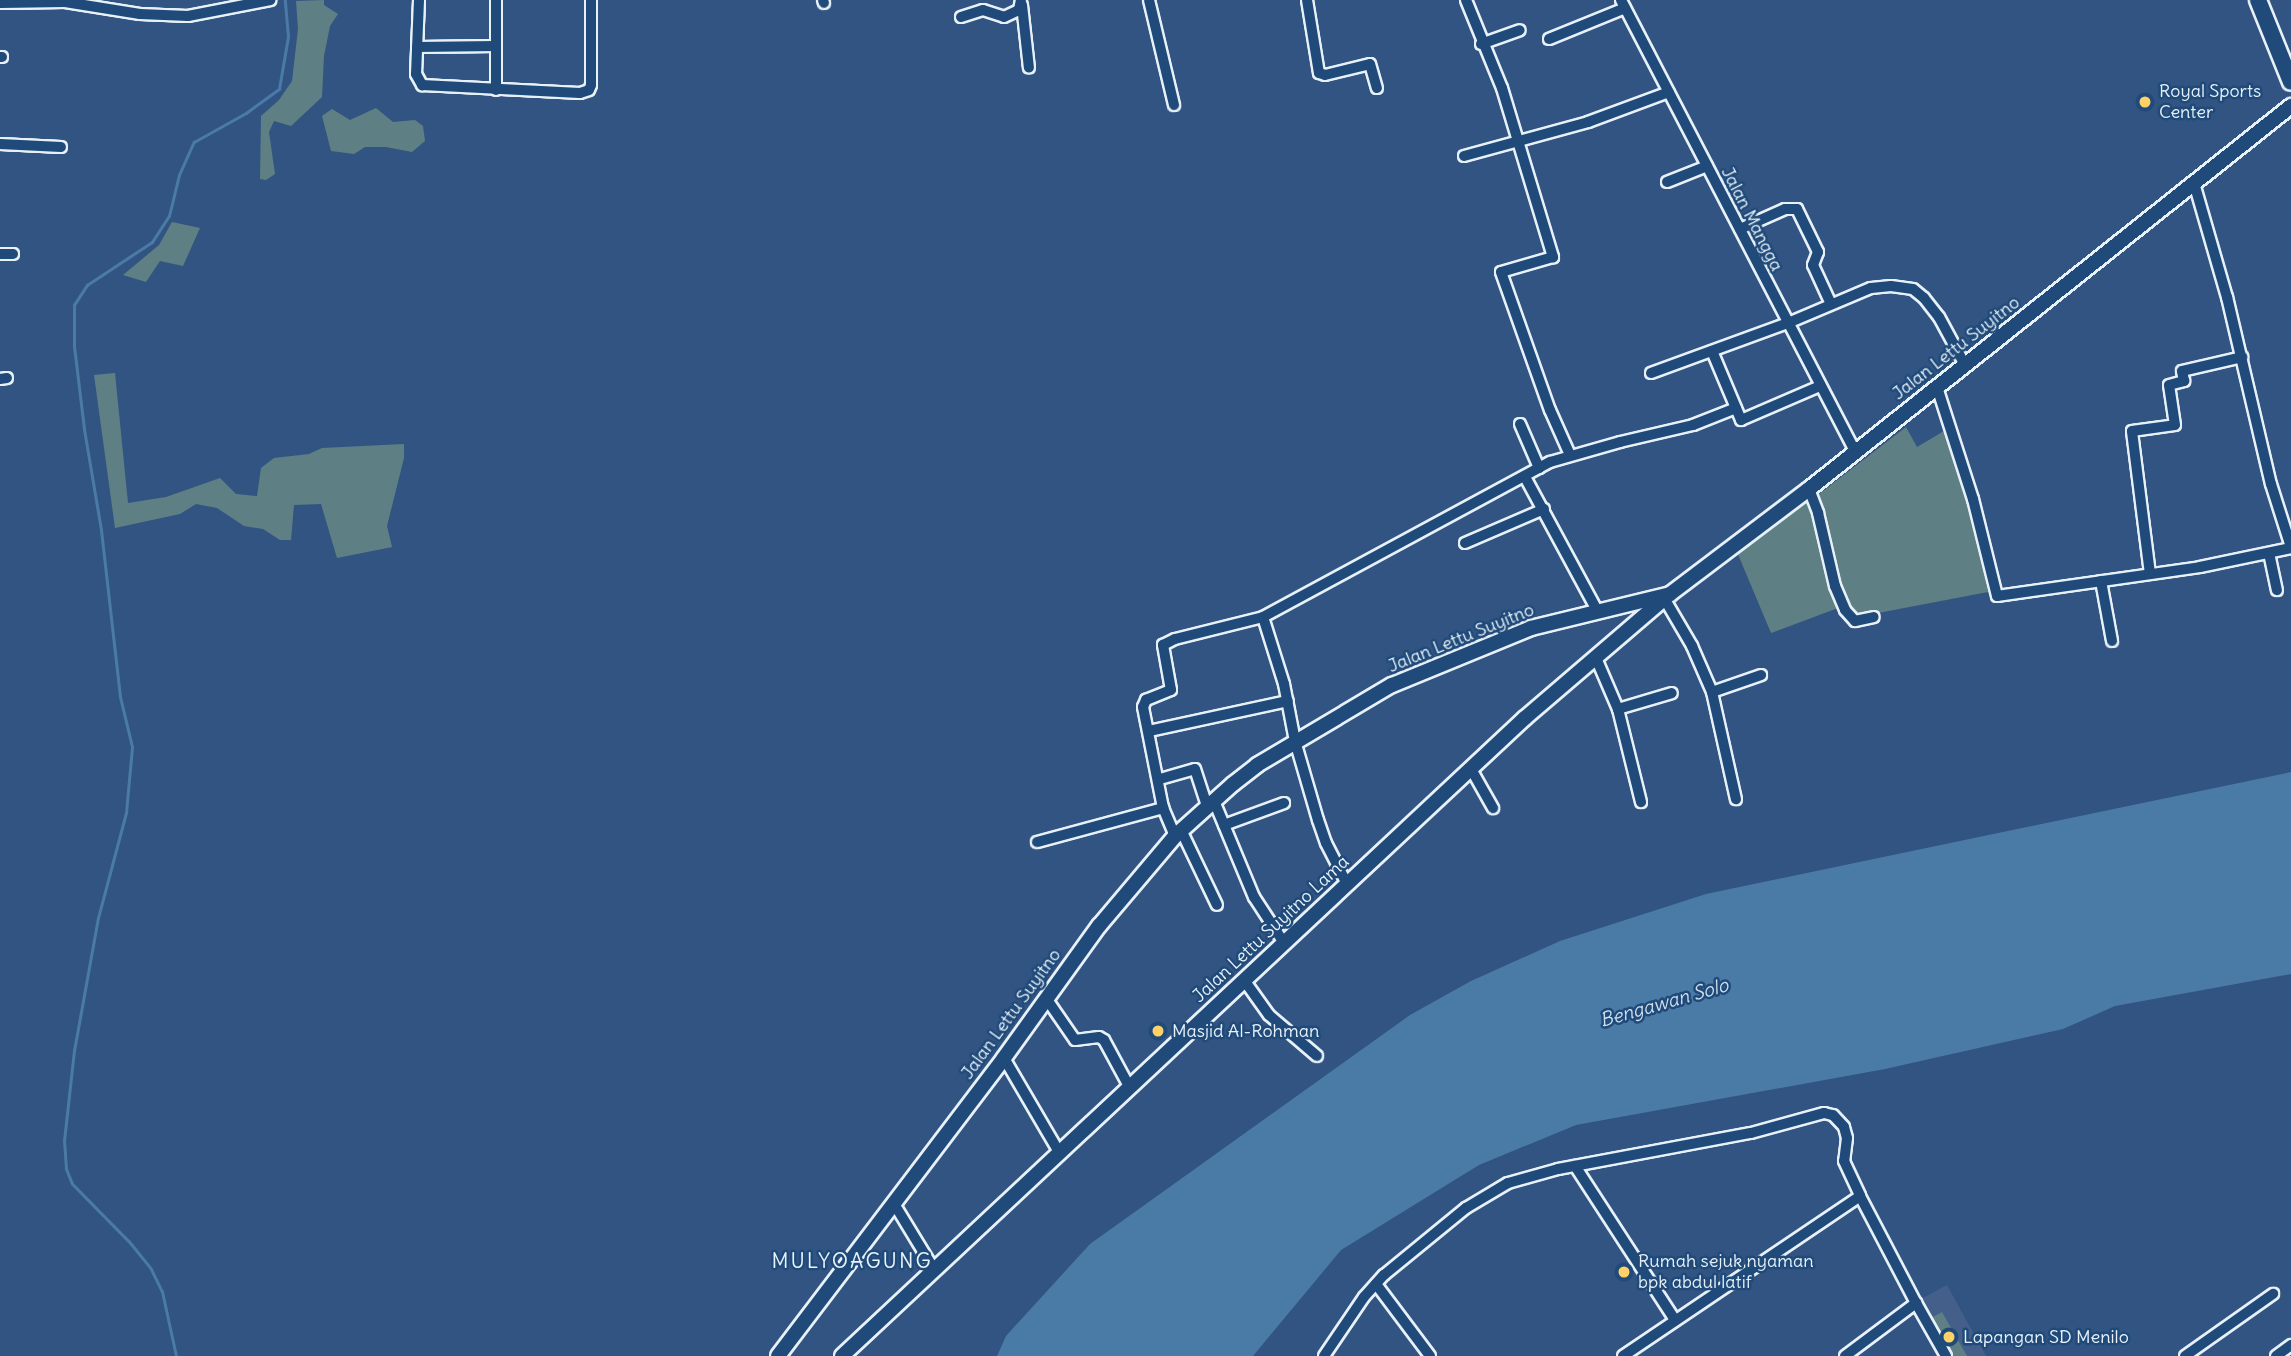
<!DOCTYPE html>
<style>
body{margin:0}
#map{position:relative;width:2291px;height:1356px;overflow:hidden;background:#325482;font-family:Delius,sans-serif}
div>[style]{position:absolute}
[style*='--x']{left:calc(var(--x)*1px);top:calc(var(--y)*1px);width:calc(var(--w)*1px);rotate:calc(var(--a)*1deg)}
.built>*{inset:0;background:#445f8a}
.green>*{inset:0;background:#5e8084}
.water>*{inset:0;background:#4a7ba7}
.stream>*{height:2.5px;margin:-1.25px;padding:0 1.25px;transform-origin:1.25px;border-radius:1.25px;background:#4a7ba7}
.roads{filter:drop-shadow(2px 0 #e8f1f8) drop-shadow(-2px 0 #e8f1f8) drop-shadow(0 2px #e8f1f8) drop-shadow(0 -2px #e8f1f8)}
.minor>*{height:10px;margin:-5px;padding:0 5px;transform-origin:5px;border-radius:5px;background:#1f4a7a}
.secondary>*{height:14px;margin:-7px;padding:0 7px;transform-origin:7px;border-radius:7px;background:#1f4a7a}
.primary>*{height:16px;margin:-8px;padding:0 8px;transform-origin:8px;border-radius:8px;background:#1f4a7a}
.dots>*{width:19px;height:19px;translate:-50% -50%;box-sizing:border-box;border:4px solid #1f4a7a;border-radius:50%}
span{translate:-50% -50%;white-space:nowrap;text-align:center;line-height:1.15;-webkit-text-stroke:5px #1f4a7a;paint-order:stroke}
.poi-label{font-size:18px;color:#e8f1f8}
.left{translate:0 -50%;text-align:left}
.street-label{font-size:18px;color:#e8f1f8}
.water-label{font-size:19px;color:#d0dfec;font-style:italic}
.quarter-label{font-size:21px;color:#e8f1f8;letter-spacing:2px}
</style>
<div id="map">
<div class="built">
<i style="clip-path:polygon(1947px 1285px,1986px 1356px,1950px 1356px,1919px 1300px)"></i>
</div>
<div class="green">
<i style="clip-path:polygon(324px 0,324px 5px,338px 14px,330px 26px,324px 56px,322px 97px,291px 126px,274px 121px,269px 132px,275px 174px,266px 180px,260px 179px,261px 116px,279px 100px,292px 81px,298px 29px,296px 1px)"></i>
<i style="clip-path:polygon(376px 108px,393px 122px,415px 120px,423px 126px,425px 141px,412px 152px,386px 147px,365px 147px,354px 154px,331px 151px,322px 116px,332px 109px,350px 120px)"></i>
<i style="clip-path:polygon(172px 222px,200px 228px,183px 266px,160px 261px,146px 282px,123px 275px,159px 245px)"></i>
<i style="clip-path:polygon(115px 373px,128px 503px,166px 497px,220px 478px,236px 494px,257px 496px,261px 468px,274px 458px,309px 454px,322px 448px,404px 444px,404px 458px,387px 526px,392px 547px,337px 558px,321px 504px,294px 505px,291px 540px,280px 540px,263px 529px,244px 526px,217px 508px,196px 504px,180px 514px,115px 528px,94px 375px)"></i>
<i style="clip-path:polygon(1906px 427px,1917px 447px,1944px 431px,1974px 524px,1988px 592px,1857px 617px,1839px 582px,1830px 533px,1819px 494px)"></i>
<i style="clip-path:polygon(1808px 499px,1829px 584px,1838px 608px,1771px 633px,1737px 552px)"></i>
<i style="clip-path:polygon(1942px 1312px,1967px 1356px,1953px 1356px,1931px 1318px)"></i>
</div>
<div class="water">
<i style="clip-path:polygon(2291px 772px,2291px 974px,2115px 1006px,2063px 1029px,1885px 1069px,1576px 1125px,1479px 1165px,1341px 1250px,1253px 1356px,997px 1356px,1006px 1336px,1090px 1244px,1410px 1015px,1471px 981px,1560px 941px,1706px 894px)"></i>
</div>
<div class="stream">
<i style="--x:176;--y:1356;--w:66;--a:-102.3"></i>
<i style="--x:162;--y:1292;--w:25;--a:-116"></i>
<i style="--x:151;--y:1269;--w:35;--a:-129"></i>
<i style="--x:129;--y:1242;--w:81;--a:-134.5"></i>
<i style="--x:72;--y:1184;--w:16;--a:-112"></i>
<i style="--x:66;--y:1169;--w:28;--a:-94"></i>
<i style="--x:64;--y:1141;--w:91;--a:-83.7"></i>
<i style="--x:74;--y:1051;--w:135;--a:-79.8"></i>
<i style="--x:98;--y:918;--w:109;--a:-75.1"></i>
<i style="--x:126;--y:813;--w:66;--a:-84.8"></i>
<i style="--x:132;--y:747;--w:51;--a:-103.5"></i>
<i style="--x:120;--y:697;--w:168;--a:-96.5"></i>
<i style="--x:101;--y:530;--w:102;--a:-99.6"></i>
<i style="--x:84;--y:429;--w:84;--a:-96.9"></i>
<i style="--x:74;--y:346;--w:41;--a:-90"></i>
<i style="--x:74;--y:305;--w:24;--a:-57"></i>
<i style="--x:87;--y:285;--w:78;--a:-33.5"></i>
<i style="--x:152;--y:242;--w:31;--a:-57"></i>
<i style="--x:169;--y:216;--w:42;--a:-76.3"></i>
<i style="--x:179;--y:175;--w:36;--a:-66"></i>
<i style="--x:194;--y:142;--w:60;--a:-29.1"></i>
<i style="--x:246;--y:113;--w:41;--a:-36"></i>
<i style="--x:279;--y:89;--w:53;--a:-80.2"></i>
<i style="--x:288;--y:37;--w:37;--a:-95"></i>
</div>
<div class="roads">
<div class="minor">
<i style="--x:419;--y:0;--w:74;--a:92.3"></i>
<i style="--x:416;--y:74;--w:13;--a:61"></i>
<i style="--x:422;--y:85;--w:158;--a:2.9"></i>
<i style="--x:580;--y:93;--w:9;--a:-18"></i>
<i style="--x:589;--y:90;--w:5;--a:-68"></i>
<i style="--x:591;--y:85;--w:85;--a:-90"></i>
<i style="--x:823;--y:0;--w:3;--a:72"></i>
<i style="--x:1149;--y:0;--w:108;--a:76.6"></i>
<i style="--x:1307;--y:0;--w:74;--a:80.7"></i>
<i style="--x:1319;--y:73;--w:6;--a:18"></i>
<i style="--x:1325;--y:75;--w:46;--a:-13.7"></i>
<i style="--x:1370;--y:64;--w:25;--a:74"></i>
<i style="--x:1466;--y:0;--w:95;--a:67.8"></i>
<i style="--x:1502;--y:88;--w:177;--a:73.2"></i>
<i style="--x:1553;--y:257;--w:54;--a:163.9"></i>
<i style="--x:1501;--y:272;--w:146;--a:70.5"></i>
<i style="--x:1550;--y:410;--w:49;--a:66"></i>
<i style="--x:1621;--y:0;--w:508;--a:62.58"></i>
<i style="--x:0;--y:3;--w:65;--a:-0.9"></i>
<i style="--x:65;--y:2;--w:76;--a:9.1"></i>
<i style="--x:140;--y:14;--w:48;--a:2.4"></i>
<i style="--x:188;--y:16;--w:84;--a:-11"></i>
<i style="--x:1022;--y:5;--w:63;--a:83.7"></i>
<i style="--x:961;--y:17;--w:23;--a:-18"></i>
<i style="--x:983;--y:10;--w:22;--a:18"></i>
<i style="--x:1004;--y:17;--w:17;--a:-25"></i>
<i style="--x:1019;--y:10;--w:10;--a:-79"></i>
<i style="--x:1549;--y:39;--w:82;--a:-22.2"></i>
<i style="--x:1481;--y:44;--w:41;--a:-19.7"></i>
<i style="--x:417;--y:47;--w:79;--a:-0.7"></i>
<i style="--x:0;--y:57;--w:2;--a:0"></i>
<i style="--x:496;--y:90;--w:90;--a:-90"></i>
<i style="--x:0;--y:144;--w:61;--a:2.8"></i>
<i style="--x:1464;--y:156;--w:129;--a:-15.3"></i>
<i style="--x:1588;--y:122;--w:86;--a:-20.3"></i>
<i style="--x:1667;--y:182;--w:43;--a:-21.8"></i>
<i style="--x:2194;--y:183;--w:119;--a:73.9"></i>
<i style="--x:2227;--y:297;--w:192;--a:76.8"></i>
<i style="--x:2271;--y:484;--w:66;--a:72.4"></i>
<i style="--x:1740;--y:229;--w:49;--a:-24"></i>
<i style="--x:1785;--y:209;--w:12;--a:0"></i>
<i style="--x:1797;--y:209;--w:48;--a:64"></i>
<i style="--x:1818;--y:252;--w:14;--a:111"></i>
<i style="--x:1813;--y:265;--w:43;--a:65.2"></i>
<i style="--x:0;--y:254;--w:13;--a:0"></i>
<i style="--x:1712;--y:351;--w:75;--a:67.2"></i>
<i style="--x:1741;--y:420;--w:86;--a:-23.3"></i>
<i style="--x:1651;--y:373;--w:146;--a:-20.1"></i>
<i style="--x:1788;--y:323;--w:90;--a:-22.9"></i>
<i style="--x:1871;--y:288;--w:20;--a:-6"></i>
<i style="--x:1891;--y:286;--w:22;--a:8"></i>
<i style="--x:1913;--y:289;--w:14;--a:39"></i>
<i style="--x:1924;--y:298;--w:24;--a:52"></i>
<i style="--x:1939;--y:317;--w:55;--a:61.6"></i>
<i style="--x:0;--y:379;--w:7;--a:-8"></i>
<i style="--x:1937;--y:387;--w:118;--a:72.2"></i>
<i style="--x:1973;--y:499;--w:100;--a:76.1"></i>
<i style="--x:1997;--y:596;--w:205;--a:-8.1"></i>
<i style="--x:2200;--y:567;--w:93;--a:-11.8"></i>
<i style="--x:1520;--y:424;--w:48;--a:66.6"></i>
<i style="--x:1525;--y:477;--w:153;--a:61.6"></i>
<i style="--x:1809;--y:489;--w:26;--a:69"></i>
<i style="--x:1818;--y:513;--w:75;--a:76.9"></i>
<i style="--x:1835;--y:586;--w:26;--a:67"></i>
<i style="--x:1845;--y:610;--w:15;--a:48"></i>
<i style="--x:1855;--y:621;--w:19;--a:-12"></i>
<i style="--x:1465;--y:543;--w:86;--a:-23.3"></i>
<i style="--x:2269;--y:553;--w:38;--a:78"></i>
<i style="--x:2150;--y:574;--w:144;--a:-97.2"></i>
<i style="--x:2132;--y:431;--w:43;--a:-7.9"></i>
<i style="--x:2175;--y:425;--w:40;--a:-98.5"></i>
<i style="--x:2169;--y:385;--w:16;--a:-15"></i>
<i style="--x:2184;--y:381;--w:10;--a:-101"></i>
<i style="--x:2182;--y:371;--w:62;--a:-13.1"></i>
<i style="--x:2101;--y:581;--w:61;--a:79.6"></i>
<i style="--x:1664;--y:598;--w:56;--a:59.7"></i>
<i style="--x:1692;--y:646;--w:50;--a:66.5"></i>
<i style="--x:1712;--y:692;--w:110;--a:77.4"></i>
<i style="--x:1263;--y:617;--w:70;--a:72.6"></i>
<i style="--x:1284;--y:684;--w:58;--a:79.1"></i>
<i style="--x:1295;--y:741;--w:82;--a:73.8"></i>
<i style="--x:1318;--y:820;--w:24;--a:71"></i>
<i style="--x:1326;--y:843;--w:46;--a:62.9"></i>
<i style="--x:1596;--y:658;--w:56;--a:66.7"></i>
<i style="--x:1618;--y:709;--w:96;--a:76.1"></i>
<i style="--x:1712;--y:692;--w:52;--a:-19.1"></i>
<i style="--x:1618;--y:709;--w:56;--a:-16.5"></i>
<i style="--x:1149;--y:731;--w:142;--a:-12.2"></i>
<i style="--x:1471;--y:769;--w:45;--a:60.6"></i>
<i style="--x:1160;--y:779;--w:36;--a:-16"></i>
<i style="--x:1195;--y:769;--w:40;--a:72"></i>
<i style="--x:1214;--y:801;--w:104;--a:67.4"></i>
<i style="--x:1254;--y:897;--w:55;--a:56.9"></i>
<i style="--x:1224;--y:825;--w:64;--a:-20.1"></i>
<i style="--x:1181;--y:830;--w:83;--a:64.4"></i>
<i style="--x:1175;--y:836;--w:30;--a:-113"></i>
<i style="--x:1163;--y:808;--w:103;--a:-101.2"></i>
<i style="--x:1143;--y:707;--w:8;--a:-67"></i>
<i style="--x:1146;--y:700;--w:27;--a:-22"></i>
<i style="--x:1171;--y:690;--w:46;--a:-100.1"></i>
<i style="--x:1163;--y:645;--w:13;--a:-27"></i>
<i style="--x:1175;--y:639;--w:91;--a:-14"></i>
<i style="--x:1263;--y:617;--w:326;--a:-28.4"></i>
<i style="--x:1550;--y:462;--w:73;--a:-15.9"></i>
<i style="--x:1620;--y:442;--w:75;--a:-13.1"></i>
<i style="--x:1693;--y:425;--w:46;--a:-21.6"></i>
<i style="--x:1037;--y:842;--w:131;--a:-15.1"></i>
<i style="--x:1244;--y:980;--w:43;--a:54.5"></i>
<i style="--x:1269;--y:1015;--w:63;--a:40.5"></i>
<i style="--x:1046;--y:998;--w:51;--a:55.4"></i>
<i style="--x:1075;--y:1040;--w:24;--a:-7"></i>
<i style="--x:1099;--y:1037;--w:6;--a:31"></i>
<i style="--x:1104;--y:1040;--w:55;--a:61.6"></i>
<i style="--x:1004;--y:1058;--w:111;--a:59.7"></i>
<i style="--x:1575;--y:1166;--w:184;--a:57"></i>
<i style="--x:893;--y:1202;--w:81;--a:58.7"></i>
<i style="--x:1376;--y:1284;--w:90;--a:53.1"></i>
<i style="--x:1324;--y:1356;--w:71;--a:-55.9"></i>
<i style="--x:1364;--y:1297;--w:30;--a:-48"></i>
<i style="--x:1384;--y:1275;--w:106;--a:-39.3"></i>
<i style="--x:1466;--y:1208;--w:49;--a:-30.8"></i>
<i style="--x:1508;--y:1183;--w:52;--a:-15.6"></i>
<i style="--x:1558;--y:1169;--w:196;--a:-10.6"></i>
<i style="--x:1751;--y:1133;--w:76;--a:-15.3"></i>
<i style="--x:1824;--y:1113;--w:9;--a:13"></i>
<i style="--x:1833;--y:1115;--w:16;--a:47"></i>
<i style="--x:1844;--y:1127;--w:11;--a:75"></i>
<i style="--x:1847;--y:1138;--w:23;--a:97"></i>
<i style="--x:1844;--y:1161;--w:38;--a:65"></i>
<i style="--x:1623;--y:1356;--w:286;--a:-34"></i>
<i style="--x:1860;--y:1196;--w:121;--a:62.4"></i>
<i style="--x:1845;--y:1356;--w:89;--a:-36.7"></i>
<i style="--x:1916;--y:1303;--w:61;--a:60.5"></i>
<i style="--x:2185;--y:1356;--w:108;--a:-35.2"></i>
<i style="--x:2276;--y:1356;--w:19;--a:-36"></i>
</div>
<div class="secondary">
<i style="--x:778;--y:1356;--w:374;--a:-52.8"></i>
<i style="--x:1004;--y:1058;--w:163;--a:-54.3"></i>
<i style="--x:1099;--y:926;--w:118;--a:-49.8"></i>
<i style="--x:1175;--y:836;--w:78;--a:-41.9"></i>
<i style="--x:1233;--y:784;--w:31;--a:-38"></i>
<i style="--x:1257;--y:765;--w:157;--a:-30.7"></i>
<i style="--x:1392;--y:685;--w:150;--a:-22.3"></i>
<i style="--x:1531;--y:628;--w:143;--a:-13.7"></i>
<i style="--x:1670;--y:594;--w:174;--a:-37.1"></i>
<i style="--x:1809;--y:489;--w:616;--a:-38.47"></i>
<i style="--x:842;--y:1356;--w:935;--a:-43.05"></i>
<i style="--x:1525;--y:718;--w:186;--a:-40.6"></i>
</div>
<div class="primary">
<i style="--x:2258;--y:0;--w:88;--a:68.1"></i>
</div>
</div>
<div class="dots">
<i style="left:2145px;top:102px;background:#ffd166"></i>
<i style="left:1158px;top:1031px;background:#ffd166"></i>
<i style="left:1624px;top:1272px;background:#ffd166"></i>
<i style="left:1949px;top:1337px;background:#ffd166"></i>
</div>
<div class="poi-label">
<span class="left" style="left:2159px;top:102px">Royal Sports<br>Center</span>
<span class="left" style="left:1172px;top:1031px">Masjid Al-Rohman</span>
<span class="left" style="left:1638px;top:1272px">Rumah sejuk nyaman<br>bpk abdul latif</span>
<span class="left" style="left:1963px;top:1337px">Lapangan SD Menilo</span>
</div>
<div class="street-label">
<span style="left:1752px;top:219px;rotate:63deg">Jalan Mangga</span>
<span style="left:1956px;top:348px;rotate:-38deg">Jalan Lettu Suyitno</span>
<span style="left:1461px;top:638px;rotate:-22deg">Jalan Lettu Suyitno</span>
<span style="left:1271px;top:929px;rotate:-43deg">Jalan Lettu Suyitno Lama</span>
<span style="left:1011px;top:1014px;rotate:-54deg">Jalan Lettu Suyitno</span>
</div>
<div class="water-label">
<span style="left:1664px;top:1003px;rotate:-16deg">Bengawan Solo</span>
</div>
<div class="quarter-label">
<span style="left:852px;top:1261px">MULYOAGUNG</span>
</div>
</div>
